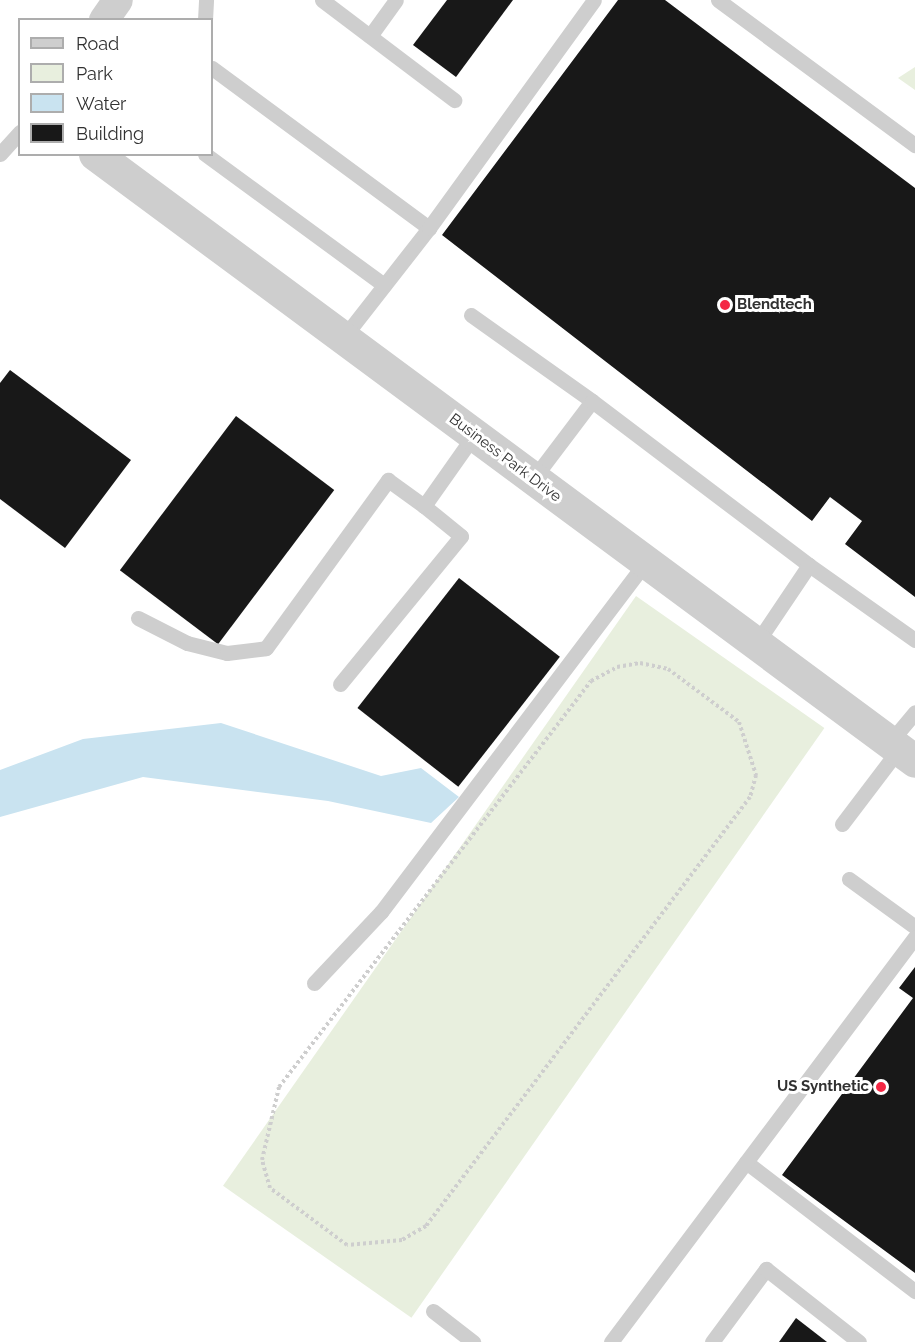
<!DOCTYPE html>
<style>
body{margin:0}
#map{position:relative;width:915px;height:1342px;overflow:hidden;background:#fff;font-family:Raleway,sans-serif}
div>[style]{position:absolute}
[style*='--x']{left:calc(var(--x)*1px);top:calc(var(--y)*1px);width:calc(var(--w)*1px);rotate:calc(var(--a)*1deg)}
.green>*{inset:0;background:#e8efde;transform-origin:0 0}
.water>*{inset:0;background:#c9e3f0}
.building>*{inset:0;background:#181818;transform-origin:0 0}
.path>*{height:4px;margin-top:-2px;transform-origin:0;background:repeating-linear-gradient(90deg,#cecece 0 3px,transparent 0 6px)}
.service>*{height:15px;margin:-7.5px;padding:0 7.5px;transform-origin:7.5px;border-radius:7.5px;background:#cecece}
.minor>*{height:30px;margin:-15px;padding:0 15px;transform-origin:15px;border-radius:15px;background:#cecece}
.tertiary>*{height:33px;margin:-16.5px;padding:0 16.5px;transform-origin:16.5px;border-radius:16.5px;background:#cecece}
.dots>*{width:16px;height:16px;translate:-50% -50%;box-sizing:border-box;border:3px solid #fff;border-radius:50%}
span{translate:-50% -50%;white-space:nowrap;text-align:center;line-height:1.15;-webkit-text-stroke:6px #fff;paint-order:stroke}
.poi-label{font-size:15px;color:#313131;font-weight:700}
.left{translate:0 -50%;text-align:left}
.right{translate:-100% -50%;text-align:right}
.street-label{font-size:15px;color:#313131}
.legend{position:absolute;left:18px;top:18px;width:195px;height:138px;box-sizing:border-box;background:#fff;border:2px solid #adadad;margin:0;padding:8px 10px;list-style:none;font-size:18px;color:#313131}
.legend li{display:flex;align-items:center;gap:12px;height:30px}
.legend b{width:30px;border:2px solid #adadad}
</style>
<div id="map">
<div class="green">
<i style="clip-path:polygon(915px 67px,915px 90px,898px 78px)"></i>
<i style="left:636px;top:596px;width:230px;height:720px;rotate:35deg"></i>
</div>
<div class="water">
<i style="clip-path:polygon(221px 723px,381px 776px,421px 768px,459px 797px,431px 823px,328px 801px,143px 777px,0 817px,0 770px,83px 739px)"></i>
</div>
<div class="building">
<i style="clip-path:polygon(447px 0,513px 0,456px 77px,413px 45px)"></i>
<i style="clip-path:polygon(618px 0,665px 0,915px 188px,915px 597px,845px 544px,862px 521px,830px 497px,812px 521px,442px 235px)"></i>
<i style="clip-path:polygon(10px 370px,131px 460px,65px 548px,0 499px,0 383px)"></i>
<i style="left:236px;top:416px;width:123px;height:193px;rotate:37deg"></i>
<i style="left:459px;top:578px;width:128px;height:165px;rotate:38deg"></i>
<i style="clip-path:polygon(915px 967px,915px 1273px,782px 1175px,913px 998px,899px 988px)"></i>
<i style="clip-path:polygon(796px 1318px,827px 1342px,779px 1342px)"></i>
</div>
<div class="path">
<i style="--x:640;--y:663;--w:29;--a:12"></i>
<i style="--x:668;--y:669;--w:89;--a:36.7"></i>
<i style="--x:739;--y:722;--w:56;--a:72.2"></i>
<i style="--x:756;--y:775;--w:23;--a:105"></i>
<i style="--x:750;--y:797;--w:538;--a:127.06"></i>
<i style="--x:426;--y:1226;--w:28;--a:150"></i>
<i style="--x:402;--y:1240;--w:55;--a:174.8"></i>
<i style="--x:347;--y:1245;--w:96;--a:-143.5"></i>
<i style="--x:270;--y:1188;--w:29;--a:-106"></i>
<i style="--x:262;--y:1160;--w:75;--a:-76.9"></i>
<i style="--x:279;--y:1087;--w:512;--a:-52.46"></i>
<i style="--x:591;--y:681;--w:30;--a:-28"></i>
<i style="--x:617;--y:667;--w:23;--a:-10"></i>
</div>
<div class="service">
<i style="--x:322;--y:0;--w:166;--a:37.1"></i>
<i style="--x:718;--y:0;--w:245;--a:36.4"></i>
<i style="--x:205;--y:20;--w:20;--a:-87"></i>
<i style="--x:370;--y:36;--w:44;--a:-54.2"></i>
<i style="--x:212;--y:68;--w:270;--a:36.4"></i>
<i style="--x:429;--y:228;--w:140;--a:128"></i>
<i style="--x:0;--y:154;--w:30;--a:-48"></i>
<i style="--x:205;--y:154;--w:222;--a:36.2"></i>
<i style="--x:429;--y:228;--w:281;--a:-54.1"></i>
<i style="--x:471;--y:315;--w:148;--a:35.4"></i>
<i style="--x:592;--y:401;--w:98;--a:127.1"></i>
<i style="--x:592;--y:401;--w:272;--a:37.1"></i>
<i style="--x:809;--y:565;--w:95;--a:123.9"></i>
<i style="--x:809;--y:565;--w:130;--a:35.3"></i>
<i style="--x:138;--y:618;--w:55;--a:27"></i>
<i style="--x:187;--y:643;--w:41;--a:14"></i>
<i style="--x:227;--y:653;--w:39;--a:-7"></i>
<i style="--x:266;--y:648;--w:208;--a:-54"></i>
<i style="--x:388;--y:480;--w:44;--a:35.8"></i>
<i style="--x:340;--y:684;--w:191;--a:-50.7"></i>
<i style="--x:461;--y:536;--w:48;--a:-141"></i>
<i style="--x:424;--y:506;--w:87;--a:-54.8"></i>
<i style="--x:890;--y:742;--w:39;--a:-50"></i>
<i style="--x:842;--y:824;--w:94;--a:-52.8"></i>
<i style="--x:849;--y:879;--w:82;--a:36"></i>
<i style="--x:314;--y:983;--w:98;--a:-46.7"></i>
<i style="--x:381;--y:912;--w:439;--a:-52.9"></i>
<i style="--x:746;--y:1162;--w:213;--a:37.4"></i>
<i style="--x:433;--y:1311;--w:51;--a:37.8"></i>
<i style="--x:611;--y:1342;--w:506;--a:-53.11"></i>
<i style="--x:712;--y:1342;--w:91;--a:-53.5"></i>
<i style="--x:766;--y:1269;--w:118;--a:38.1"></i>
</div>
<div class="minor">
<i style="--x:104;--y:20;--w:24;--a:-55"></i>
</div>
<div class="tertiary">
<i style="--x:95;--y:154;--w:1020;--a:36.51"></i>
</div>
<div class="dots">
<i style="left:725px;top:305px;background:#f42744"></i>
<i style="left:881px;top:1087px;background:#f42744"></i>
</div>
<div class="poi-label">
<span class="left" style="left:737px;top:305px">Blendtech</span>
<span class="right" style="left:869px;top:1087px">US Synthetic</span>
</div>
<div class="street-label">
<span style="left:505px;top:458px;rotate:37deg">Business Park Drive</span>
</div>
<ul class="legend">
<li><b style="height:8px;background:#cecece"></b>Road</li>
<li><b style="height:16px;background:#e8efde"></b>Park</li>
<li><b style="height:16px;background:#c9e3f0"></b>Water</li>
<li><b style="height:16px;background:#181818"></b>Building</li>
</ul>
</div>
